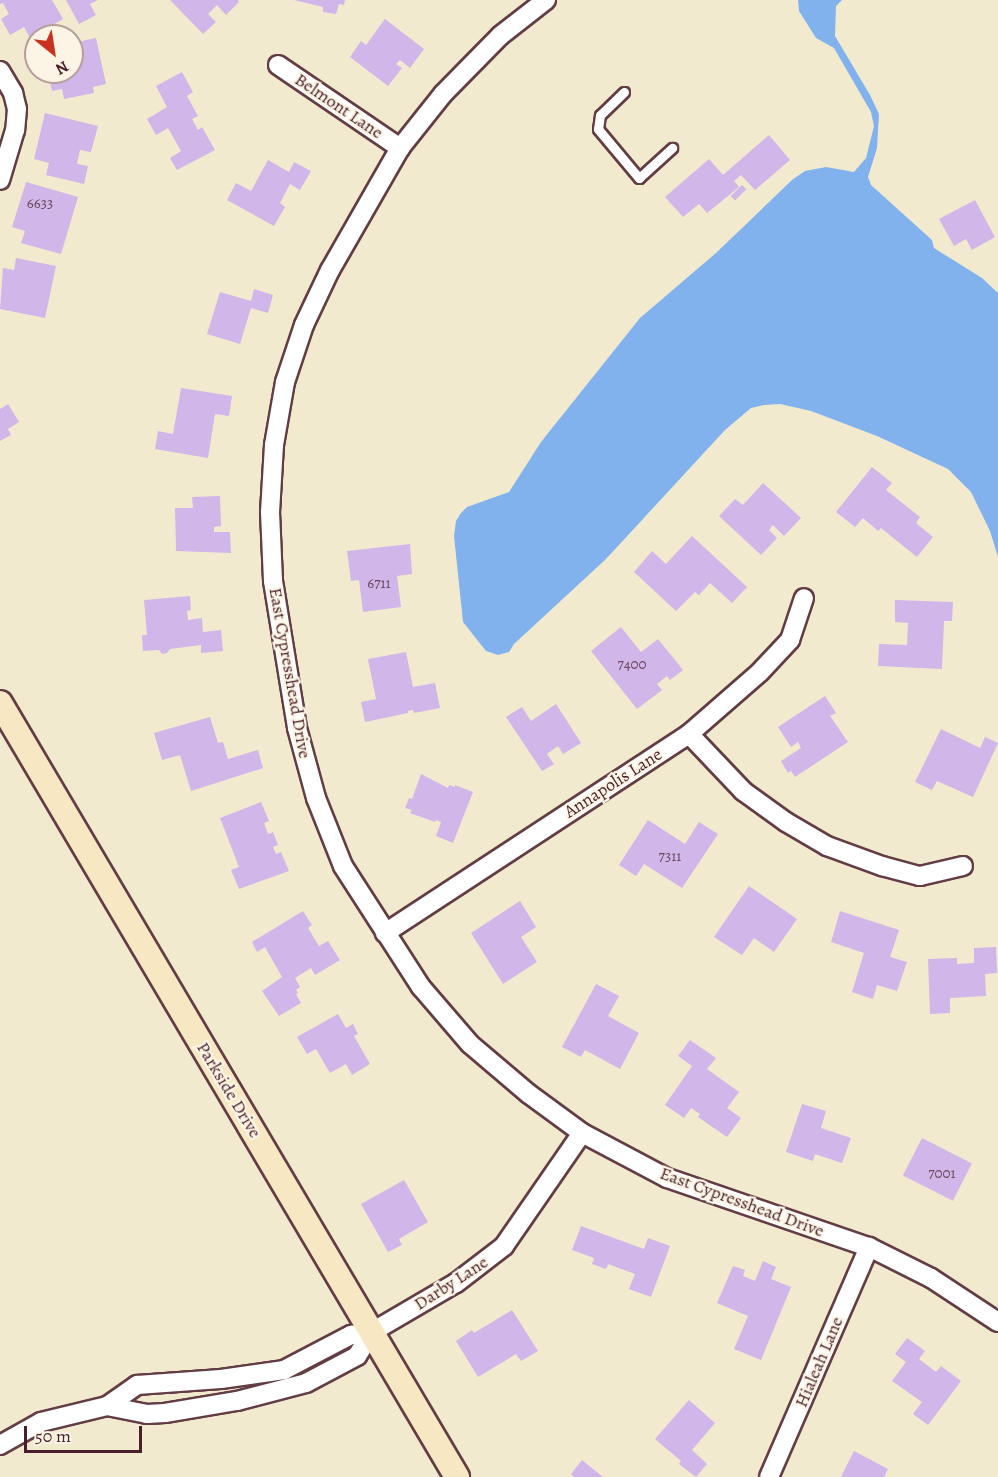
<!DOCTYPE html>
<style>
body{margin:0}
#map{position:relative;width:998px;height:1477px;overflow:hidden;background:#f2eacf;font-family:Alegreya,serif}
div>[style]{position:absolute}
[style*='--x']{left:calc(var(--x)*1px);top:calc(var(--y)*1px);width:calc(var(--w)*1px);rotate:calc(var(--a)*1deg)}
.water>*{inset:0;background:#82b2ed}
.building>*{inset:0;background:#d0b6e9;transform-origin:0 0}
.roads{filter:drop-shadow(2px 0 #633d44) drop-shadow(-2px 0 #633d44) drop-shadow(0 2px #633d44) drop-shadow(0 -2px #633d44)}
.lane>*{height:9px;margin:-4.5px;padding:0 4.5px;transform-origin:4.5px;border-radius:4.5px;background:#fff}
.street>*{height:18px;margin:-9px;padding:0 9px;transform-origin:9px;border-radius:9px;background:#fff}
.secondary>*{height:24px;margin:-12px;padding:0 12px;transform-origin:12px;border-radius:12px;background:#f7e8c3}
span{translate:-50% -50%;white-space:nowrap;text-align:center;line-height:1.15;-webkit-text-stroke:4.5px #fcf5e5;paint-order:stroke}
.number-label{font-size:15px;color:#6c455a}
.number-label span{-webkit-text-stroke-width:0}
.street-label{font-size:18px;color:#4a1f2b}
.north{position:absolute;left:24px;top:24px;width:60px;height:60px;box-sizing:border-box;background:#fcf5e5;border:2px solid #b59f9b;border-radius:50%;rotate:150deg;font-size:16px;font-weight:700;line-height:24px;text-align:center;color:#4a1f2b}
.north::after{content:'';display:block;margin:auto;width:21px;height:27px;background:#c8321e;clip-path:polygon(50% 0,100% 100%,50% 72%,0 100%)}
.scale{position:absolute;left:24px;top:1426px;width:118px;height:27px;box-sizing:border-box;border:3px solid #4a1f2b;border-top:0;padding-left:8px;font-size:18px;line-height:21px;white-space:nowrap;color:#4a1f2b;-webkit-text-stroke:4px #fcf5e5;paint-order:stroke}
</style>
<div id="map">
<div class="water">
<i style="clip-path:polygon(842px 0,836px 6px,835px 36px,870px 95px,879px 114px,877px 148px,868px 177px,871px 185px,932px 240px,934px 248px,982px 278px,998px 293px,998px 557px,990px 531px,971px 492px,948px 469px,877px 436px,811px 411px,780px 404px,764px 405px,751px 408px,725px 430px,606px 559px,514px 644px,509px 652px,498px 655px,486px 651px,463px 622px,454px 536px,456px 521px,461px 513px,467px 507px,509px 492px,541px 442px,640px 318px,716px 253px,792px 180px,805px 171px,826px 167px,854px 172px,866px 158px,874px 126px,871px 112px,834px 48px,816px 38px,799px 11px,798px 0)"></i>
</div>
<div class="building">
<i style="clip-path:polygon(0 0,52px 0,63px 19px,30px 38px,24px 27px,10px 35px,1px 19px,9px 14px,3px 3px,0 4px)"></i>
<i style="clip-path:polygon(66px 0,98px 0,90px 4px,96px 15px,79px 24px)"></i>
<i style="clip-path:polygon(170px 0,238px 0,239px 2px,226px 15px,217px 5px,208px 14px,216px 22px,203px 34px)"></i>
<i style="clip-path:polygon(294px 0,345px 0,344px 5px,339px 4px,336px 14px,323px 12px,323px 7px)"></i>
<i style="clip-path:polygon(385px 19px,424px 49px,410px 68px,400px 60px,396px 64px,402px 68px,388px 86px,350px 57px,361px 41px,366px 45px)"></i>
<i style="clip-path:polygon(96px 38px,106px 84px,93px 87px,94px 93px,64px 99px,62px 89px,52px 91px,48px 72px,72px 72px,72px 43px)"></i>
<i style="clip-path:polygon(182px 72px,193px 92px,187px 96px,198px 116px,192px 119px,198px 130px,202px 127px,215px 150px,177px 170px,170px 158px,181px 151px,168px 128px,156px 135px,147px 119px,167px 107px,156px 86px)"></i>
<i style="clip-path:polygon(45px 113px,98px 126px,91px 152px,80px 150px,77px 164px,88px 166px,84px 184px,46px 175px,49px 163px,34px 159px)"></i>
<i style="clip-path:polygon(769px 135px,790px 160px,755px 190px,741px 175px,734px 181px,739px 187px,707px 213px,699px 204px,683px 217px,665px 197px,709px 159px,723px 175px)"></i>
<i style="clip-path:polygon(268px 160px,289px 172px,294px 162px,311px 171px,300px 190px,290px 184px,280px 203px,285px 207px,274px 226px,227px 200px,236px 183px,251px 191px)"></i>
<i style="clip-path:polygon(26px 182px,78px 197px,61px 254px,21px 243px,25px 231px,12px 227px)"></i>
<i style="left:742px;top:185px;width:6px;height:16px;rotate:45deg"></i>
<i style="clip-path:polygon(975px 200px,995px 237px,972px 250px,966px 239px,954px 246px,939px 219px)"></i>
<i style="clip-path:polygon(16px 258px,56px 266px,45px 318px,0 309px,3px 268px,14px 270px)"></i>
<i style="clip-path:polygon(254px 289px,273px 295px,268px 313px,251px 308px,240px 344px,207px 334px,220px 292px,251px 301px)"></i>
<i style="clip-path:polygon(181px 388px,232px 396px,229px 416px,215px 414px,208px 458px,155px 449px,158px 431px,173px 434px)"></i>
<i style="clip-path:polygon(8px 404px,19px 422px,8px 429px,11px 435px,0 441px,0 409px)"></i>
<i style="clip-path:polygon(872px 467px,892px 483px,886px 490px,920px 517px,916px 523px,933px 537px,917px 557px,881px 528px,878px 531px,863px 518px,855px 527px,836px 512px)"></i>
<i style="clip-path:polygon(763px 483px,801px 518px,784px 536px,773px 525px,769px 530px,777px 538px,761px 555px,719px 516px,735px 499px,743px 505px)"></i>
<i style="clip-path:polygon(220px 496px,221px 526px,214px 527px,214px 532px,230px 532px,231px 553px,176px 551px,175px 508px,193px 508px,192px 497px)"></i>
<i style="clip-path:polygon(692px 536px,747px 587px,732px 603px,710px 583px,699px 595px,695px 592px,676px 611px,634px 572px,652px 551px,666px 564px)"></i>
<i style="clip-path:polygon(410px 544px,412px 574px,397px 576px,401px 607px,363px 612px,359px 580px,351px 581px,347px 551px)"></i>
<i style="clip-path:polygon(190px 596px,191px 610px,187px 611px,188px 620px,202px 618px,203px 632px,221px 630px,223px 651px,201px 653px,201px 645px,170px 649px,167px 653px,162px 654px,159px 650px,143px 651px,142px 635px,147px 635px,144px 600px)"></i>
<i style="clip-path:polygon(895px 600px,953px 602px,952px 621px,944px 621px,942px 669px,878px 666px,879px 644px,907px 645px,908px 623px,895px 622px)"></i>
<i style="clip-path:polygon(621px 627px,641px 652px,658px 639px,683px 670px,670px 680px,667px 676px,657px 684px,662px 690px,637px 709px,591px 651px)"></i>
<i style="clip-path:polygon(406px 652px,413px 687px,435px 683px,440px 708px,414px 713px,413px 710px,408px 711px,408px 713px,365px 722px,361px 702px,376px 699px,368px 659px)"></i>
<i style="clip-path:polygon(825px 696px,836px 713px,830px 716px,848px 742px,795px 777px,791px 771px,788px 773px,781px 761px,801px 748px,798px 742px,791px 747px,778px 727px)"></i>
<i style="clip-path:polygon(556px 704px,581px 743px,563px 754px,558px 746px,547px 754px,554px 764px,542px 771px,506px 717px,522px 707px,531px 721px)"></i>
<i style="clip-path:polygon(210px 717px,218px 743px,223px 742px,228px 759px,258px 750px,263px 768px,191px 791px,180px 755px,162px 760px,154px 733px)"></i>
<i style="clip-path:polygon(941px 729px,980px 748px,985px 737px,998px 743px,973px 797px,937px 781px,932px 790px,915px 782px)"></i>
<i style="clip-path:polygon(421px 774px,448px 788px,449px 785px,455px 787px,455px 785px,473px 792px,453px 843px,436px 836px,441px 822px,436px 820px,435px 822px,410px 813px,412px 810px,405px 808px,409px 798px,412px 799px)"></i>
<i style="clip-path:polygon(261px 802px,269px 821px,264px 823px,268px 834px,273px 832px,278px 845px,273px 847px,276px 854px,281px 852px,289px 871px,239px 889px,231px 870px,239px 867px,220px 818px)"></i>
<i style="clip-path:polygon(648px 820px,685px 844px,699px 822px,718px 834px,682px 888px,644px 864px,636px 876px,619px 865px)"></i>
<i style="clip-path:polygon(749px 886px,797px 919px,774px 952px,754px 938px,742px 955px,714px 937px)"></i>
<i style="clip-path:polygon(520px 901px,536px 927px,521px 937px,537px 962px,503px 984px,471px 933px)"></i>
<i style="clip-path:polygon(303px 911px,312px 925px,308px 928px,319px 946px,328px 941px,340px 960px,315px 975px,311px 968px,295px 978px,300px 987px,296px 990px,298px 993px,296px 994px,301px 1003px,279px 1016px,262px 991px,282px 977px,265px 947px,257px 952px,252px 942px)"></i>
<i style="clip-path:polygon(840px 911px,899px 930px,890px 957px,907px 962px,897px 991px,877px 985px,873px 999px,852px 992px,864px 953px,831px 942px)"></i>
<i style="clip-path:polygon(996px 947px,997px 973px,985px 974px,986px 996px,950px 998px,950px 1013px,930px 1014px,928px 959px,957px 958px,957px 964px,974px 963px,974px 948px)"></i>
<i style="clip-path:polygon(596px 984px,619px 996px,608px 1016px,639px 1033px,620px 1069px,585px 1050px,581px 1057px,562px 1047px)"></i>
<i style="clip-path:polygon(338px 1014px,346px 1028px,353px 1024px,358px 1034px,354px 1036px,370px 1064px,352px 1075px,346px 1064px,330px 1073px,316px 1049px,307px 1054px,297px 1037px)"></i>
<i style="clip-path:polygon(690px 1040px,716px 1058px,707px 1069px,739px 1092px,727px 1108px,741px 1118px,727px 1137px,698px 1117px,700px 1114px,691px 1108px,684px 1118px,665px 1105px,692px 1066px,678px 1056px)"></i>
<i style="clip-path:polygon(802px 1104px,826px 1111px,821px 1128px,851px 1138px,842px 1163px,815px 1154px,813px 1161px,786px 1152px)"></i>
<i style="left:922px;top:1138px;width:56px;height:42px;rotate:27deg"></i>
<i style="clip-path:polygon(404px 1180px,428px 1222px,399px 1239px,402px 1245px,388px 1252px,361px 1204px)"></i>
<i style="clip-path:polygon(581px 1226px,644px 1249px,648px 1238px,670px 1246px,651px 1297px,629px 1289px,635px 1274px,608px 1264px,606px 1269px,592px 1264px,594px 1258px,572px 1250px)"></i>
<i style="clip-path:polygon(763px 1261px,776px 1267px,771px 1279px,791px 1287px,761px 1360px,734px 1349px,748px 1316px,717px 1303px,733px 1266px,745px 1270px,743px 1276px,755px 1281px)"></i>
<i style="clip-path:polygon(512px 1310px,538px 1351px,521px 1361px,516px 1354px,478px 1377px,456px 1341px,472px 1330px,474px 1333px)"></i>
<i style="clip-path:polygon(907px 1338px,925px 1351px,919px 1359px,936px 1372px,941px 1366px,961px 1381px,928px 1425px,913px 1414px,922px 1402px,892px 1381px,906px 1362px,895px 1354px)"></i>
<i style="clip-path:polygon(689px 1400px,715px 1423px,692px 1450px,707px 1464px,696px 1477px,679px 1464px,681px 1461px,655px 1439px)"></i>
<i style="clip-path:polygon(854px 1451px,888px 1469px,884px 1477px,841px 1477px)"></i>
<i style="clip-path:polygon(582px 1460px,603px 1477px,574px 1477px,571px 1474px)"></i>
</div>
<div class="roads">
<div class="lane">
<i style="--x:624;--y:92;--w:33;--a:136"></i>
<i style="--x:600;--y:115;--w:14;--a:98"></i>
<i style="--x:598;--y:129;--w:64;--a:50.1"></i>
<i style="--x:639;--y:178;--w:45;--a:-42.3"></i>
</div>
<div class="street">
<i style="--x:546;--y:0;--w:58;--a:142"></i>
<i style="--x:500;--y:36;--w:81;--a:134.5"></i>
<i style="--x:443;--y:94;--w:69;--a:128.5"></i>
<i style="--x:400;--y:148;--w:141;--a:119.8"></i>
<i style="--x:330;--y:270;--w:61;--a:115.3"></i>
<i style="--x:304;--y:325;--w:60;--a:108.4"></i>
<i style="--x:285;--y:382;--w:64;--a:99.9"></i>
<i style="--x:274;--y:445;--w:67;--a:93.4"></i>
<i style="--x:270;--y:512;--w:69;--a:87.5"></i>
<i style="--x:273;--y:581;--w:149;--a:80.7"></i>
<i style="--x:297;--y:728;--w:73;--a:74.8"></i>
<i style="--x:316;--y:798;--w:73;--a:68.3"></i>
<i style="--x:343;--y:866;--w:144;--a:57.2"></i>
<i style="--x:421;--y:987;--w:75;--a:49.3"></i>
<i style="--x:470;--y:1044;--w:77;--a:40.3"></i>
<i style="--x:529;--y:1094;--w:66;--a:36.3"></i>
<i style="--x:582;--y:1133;--w:96;--a:27.9"></i>
<i style="--x:667;--y:1178;--w:213;--a:18.9"></i>
<i style="--x:869;--y:1247;--w:69;--a:26.6"></i>
<i style="--x:931;--y:1278;--w:80;--a:33.3"></i>
<i style="--x:278;--y:65;--w:148;--a:34.2"></i>
<i style="--x:0;--y:71;--w:26;--a:59"></i>
<i style="--x:13;--y:93;--w:16;--a:76"></i>
<i style="--x:17;--y:109;--w:21;--a:95"></i>
<i style="--x:15;--y:130;--w:52;--a:106.7"></i>
<i style="--x:689;--y:734;--w:79;--a:46.5"></i>
<i style="--x:743;--y:791;--w:53;--a:35.8"></i>
<i style="--x:786;--y:822;--w:48;--a:30.3"></i>
<i style="--x:827;--y:846;--w:59;--a:20"></i>
<i style="--x:882;--y:866;--w:39;--a:15"></i>
<i style="--x:920;--y:876;--w:44;--a:-13.1"></i>
<i style="--x:385;--y:933;--w:363;--a:-33.2"></i>
<i style="--x:689;--y:734;--w:94;--a:-41.1"></i>
<i style="--x:760;--y:672;--w:44;--a:-46.8"></i>
<i style="--x:790;--y:640;--w:44;--a:-71.6"></i>
<i style="--x:107;--y:1406;--w:37;--a:-35"></i>
<i style="--x:137;--y:1385;--w:84;--a:-4.1"></i>
<i style="--x:221;--y:1379;--w:64;--a:-8.1"></i>
<i style="--x:284;--y:1370;--w:76;--a:-27.6"></i>
<i style="--x:351;--y:1335;--w:21;--a:-8"></i>
<i style="--x:372;--y:1332;--w:97;--a:-30.3"></i>
<i style="--x:456;--y:1283;--w:61;--a:-37.6"></i>
<i style="--x:504;--y:1246;--w:137;--a:-55.4"></i>
<i style="--x:0;--y:1445;--w:47;--a:-29.3"></i>
<i style="--x:41;--y:1422;--w:68;--a:-13.6"></i>
<i style="--x:107;--y:1406;--w:41;--a:11.3"></i>
<i style="--x:147;--y:1414;--w:18;--a:-3"></i>
<i style="--x:165;--y:1413;--w:73;--a:-9.5"></i>
<i style="--x:237;--y:1401;--w:71;--a:-14.6"></i>
<i style="--x:306;--y:1383;--w:58;--a:-27.9"></i>
<i style="--x:357;--y:1356;--w:28;--a:-58"></i>
<i style="--x:769;--y:1477;--w:251;--a:-66.5"></i>
</div>
<div class="secondary">
<i style="--x:0;--y:703;--w:899;--a:59.44"></i>
</div>
</div>
<div class="number-label">
<span style="left:40px;top:204px">6633</span>
<span style="left:379px;top:584px">6711</span>
<span style="left:632px;top:665px">7400</span>
<span style="left:670px;top:857px">7311</span>
<span style="left:942px;top:1174px">7001</span>
</div>
<div class="street-label">
<span style="left:339px;top:106px;rotate:34deg">Belmont Lane</span>
<span style="left:290px;top:673px;rotate:80deg">East Cypresshead Drive</span>
<span style="left:613px;top:783px;rotate:-33deg">Annapolis Lane</span>
<span style="left:229px;top:1090px;rotate:59deg">Parkside Drive</span>
<span style="left:742px;top:1202px;rotate:20deg">East Cypresshead Drive</span>
<span style="left:451px;top:1283px;rotate:-33deg">Darby Lane</span>
<span style="left:819px;top:1362px;rotate:-67deg">Hialeah Lane</span>
</div>
<div class="north">N</div>
<div class="scale">50 m</div>
</div>
